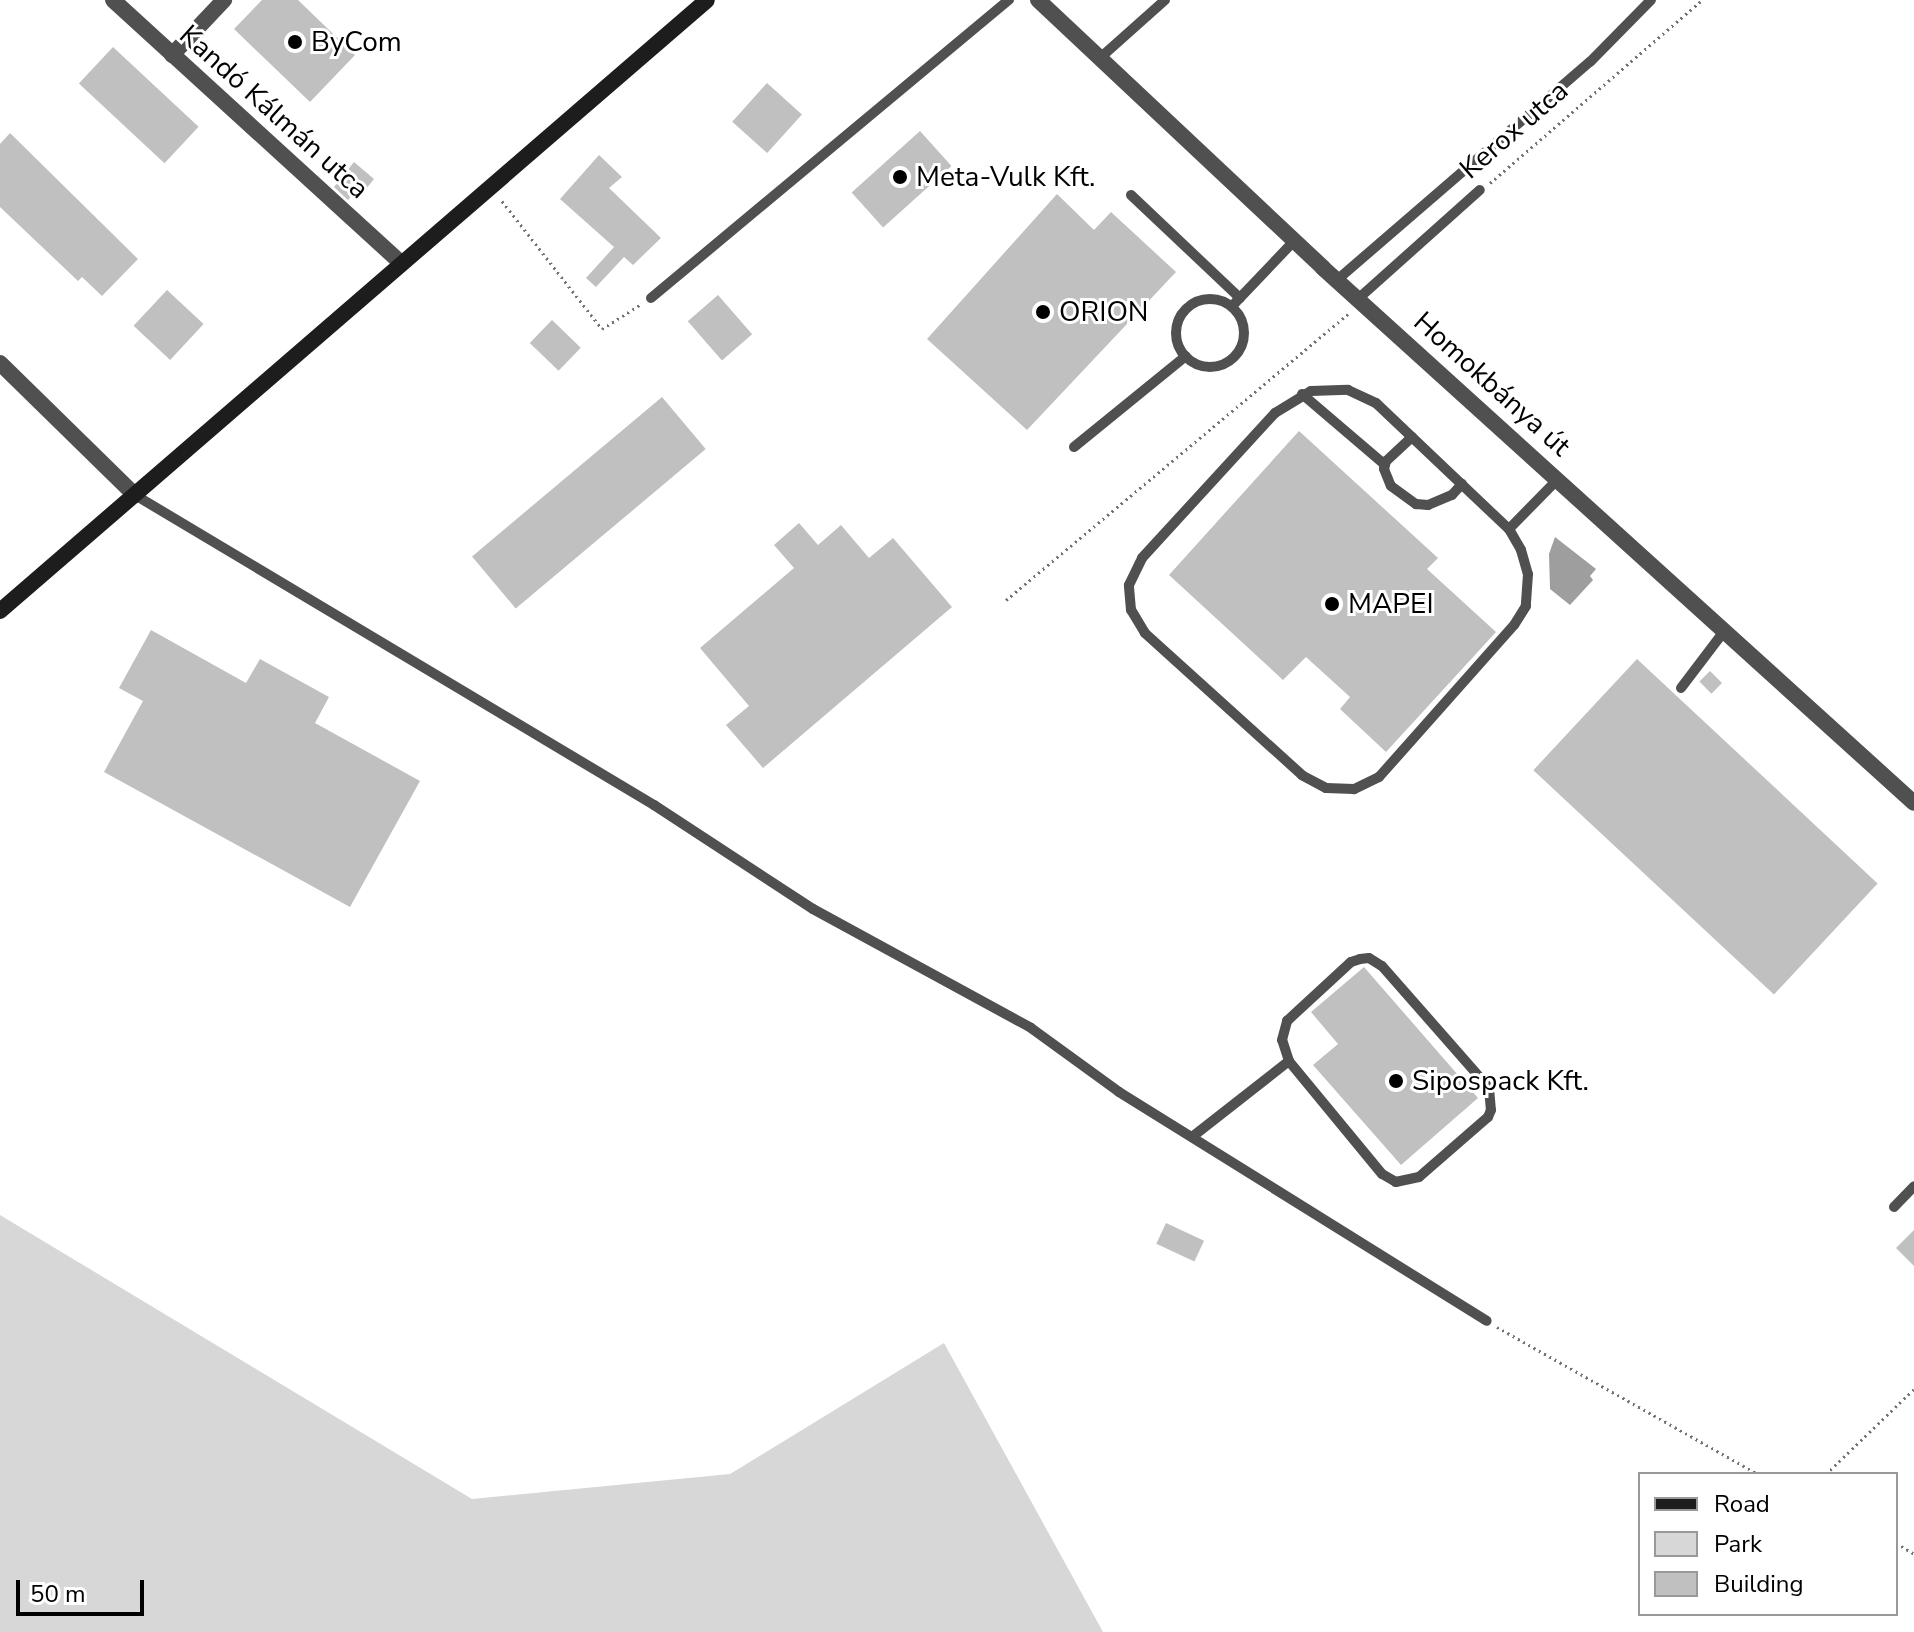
<!DOCTYPE html>
<meta charset="utf-8">
<style>
body{margin:0}
#map{position:relative;width:1914px;height:1632px;overflow:hidden;background:#fff;font-family:"Nunito Sans",sans-serif}
div>[style]{position:absolute}
[style*='--x']{left:calc(var(--x)*1px);top:calc(var(--y)*1px);width:calc(var(--w)*1px);rotate:calc(var(--a)*1deg)}
.green>*{inset:0;background:#d7d7d7}
.water>*{inset:0;background:#9e9e9e}
.building>*{inset:0;background:#c0c0c0;transform-origin:0 0}
.path>*{height:3px;margin-top:-1.5px;transform-origin:0;background:repeating-linear-gradient(90deg,#727272 0 2px,transparent 0 6px)}
.service>*{height:10px;margin:-5px;padding:0 5px;transform-origin:5px;border-radius:5px;background:#505050}
.service>.ring{margin:-5px;padding:0;box-sizing:content-box;background:none;border:10px solid #505050;border-radius:50%}
.minor>*{height:16px;margin:-8px;padding:0 8px;transform-origin:8px;border-radius:8px;background:#505050}
.secondary>*{height:16px;margin:-8px;padding:0 8px;transform-origin:8px;border-radius:8px;background:#1d1d1d}
.dots>*{width:22px;height:22px;translate:-50% -50%;box-sizing:border-box;border:4px solid #fff;border-radius:50%}
span{translate:-50% -50%;white-space:nowrap;text-align:center;line-height:1.15;-webkit-text-stroke:6px #fff;paint-order:stroke}
.poi-label{font-size:28px;color:#000}
.left{translate:0 -50%;text-align:left}
.street-label{font-size:28px;color:#000}
.legend{position:absolute;left:1638px;top:1472px;width:260px;height:144px;box-sizing:border-box;background:#fff;border:2px solid #999;margin:0;padding:10px 14px;list-style:none;font-size:24px;color:#000}
.legend li{display:flex;align-items:center;gap:16px;height:40px}
.legend b{width:40px;border:2px solid #999}
.scale{position:absolute;left:16px;top:1580px;width:128px;height:36px;box-sizing:border-box;border:4px solid #000;border-top:0;padding-left:10px;font-size:24px;line-height:28px;white-space:nowrap;color:#000;-webkit-text-stroke:6px #fff;paint-order:stroke}
</style>
<div id="map">
<div class="green">
<i style="clip-path:polygon(0 1215px,472px 1499px,730px 1474px,944px 1343px,1103px 1632px,0 1632px)"></i>
</div>
<div class="water">
<i style="clip-path:polygon(1555px 537px,1596px 569px,1590px 576px,1593px 580px,1570px 605px,1550px 589px,1549px 554px)"></i>
</div>
<div class="building">
<i style="clip-path:polygon(262px 0,298px 0,355px 55px,310px 102px,234px 29px)"></i>
<i style="left:113px;top:47px;width:117px;height:50px;rotate:43deg"></i>
<i style="left:767px;top:83px;width:47px;height:52px;rotate:42deg"></i>
<i style="left:920px;top:131px;width:47px;height:92px;rotate:48deg"></i>
<i style="clip-path:polygon(10px 133px,138px 259px,102px 296px,82px 277px,78px 281px,0 207px,0 144px)"></i>
<i style="clip-path:polygon(599px 155px,622px 177px,609px 188px,661px 238px,633px 265px,624px 257px,596px 287px,586px 278px,614px 247px,560px 199px)"></i>
<i style="clip-path:polygon(354px 162px,374px 179px,361px 195px,357px 189px,348px 200px,334px 187px)"></i>
<i style="clip-path:polygon(1057px 194px,1094px 230px,1111px 212px,1176px 272px,1027px 430px,927px 339px)"></i>
<i style="left:167px;top:290px;width:50px;height:49px;rotate:43deg"></i>
<i style="left:718px;top:295px;width:52px;height:40px;rotate:49deg"></i>
<i style="left:552px;top:320px;width:40px;height:32px;rotate:44deg"></i>
<i style="left:662px;top:397px;width:68px;height:248px;rotate:50deg"></i>
<i style="clip-path:polygon(1299px 431px,1438px 558px,1427px 569px,1496px 632px,1386px 752px,1340px 709px,1350px 697px,1306px 657px,1283px 680px,1169px 575px)"></i>
<i style="clip-path:polygon(799px 523px,818px 545px,841px 525px,869px 558px,893px 538px,952px 607px,763px 768px,726px 725px,749px 706px,700px 648px,794px 568px,774px 545px)"></i>
<i style="clip-path:polygon(151px 630px,246px 683px,260px 659px,329px 697px,315px 723px,420px 781px,350px 907px,104px 772px,143px 701px,119px 688px)"></i>
<i style="left:1637px;top:659px;width:329px;height:152px;rotate:43deg"></i>
<i style="left:1710px;top:671px;width:17px;height:15px;rotate:45deg"></i>
<i style="clip-path:polygon(1364px 967px,1478px 1098px,1401px 1165px,1313px 1065px,1338px 1044px,1311px 1012px)"></i>
<i style="left:1166px;top:1223px;width:42px;height:23px;rotate:25deg"></i>
<i style="clip-path:polygon(1914px 1230px,1914px 1266px,1896px 1248px)"></i>
</div>
<div class="path">
<i style="--x:1490;--y:183;--w:280;--a:-40.8"></i>
<i style="--x:502;--y:201;--w:162;--a:52"></i>
<i style="--x:602;--y:329;--w:46;--a:-32.7"></i>
<i style="--x:1006;--y:600;--w:446;--a:-39.9"></i>
<i style="--x:1497;--y:1327;--w:300;--a:29.4"></i>
<i style="--x:1826;--y:1474;--w:122;--a:-44"></i>
<i style="--x:1896;--y:1543;--w:21;--a:31"></i>
</div>
<div class="service">
<i style="--x:1100;--y:58;--w:87;--a:-41.7"></i>
<i style="--x:1131;--y:195;--w:150;--a:43.4"></i>
<i style="--x:1337;--y:280;--w:334;--a:-40.8"></i>
<i style="--x:1590;--y:62;--w:87;--a:-45.5"></i>
<i style="--x:651;--y:298;--w:466;--a:-39.8"></i>
<i style="--x:1359;--y:298;--w:162;--a:-41.8"></i>
<i class="ring" style="left:1176px;top:299px;width:58px;height:58px"></i>
<i style="--x:1235;--y:303;--w:86;--a:-46.4"></i>
<i style="--x:1302;--y:394;--w:109;--a:40.5"></i>
<i style="--x:1412;--y:437;--w:35;--a:137"></i>
<i style="--x:1386;--y:461;--w:8;--a:104"></i>
<i style="--x:1384;--y:469;--w:18;--a:68"></i>
<i style="--x:1391;--y:486;--w:31;--a:36"></i>
<i style="--x:1416;--y:504;--w:12;--a:5"></i>
<i style="--x:1428;--y:505;--w:26;--a:-23"></i>
<i style="--x:1452;--y:495;--w:15;--a:-48"></i>
<i style="--x:1074;--y:447;--w:144;--a:-39.1"></i>
<i style="--x:135;--y:495;--w:605;--a:30.85"></i>
<i style="--x:654;--y:805;--w:190;--a:33.2"></i>
<i style="--x:813;--y:909;--w:248;--a:28.6"></i>
<i style="--x:1031;--y:1028;--w:109;--a:36"></i>
<i style="--x:1119;--y:1092;--w:433;--a:31.9"></i>
<i style="--x:1509;--y:529;--w:24;--a:60"></i>
<i style="--x:1521;--y:550;--w:25;--a:74"></i>
<i style="--x:1528;--y:574;--w:32;--a:94"></i>
<i style="--x:1526;--y:606;--w:22;--a:122"></i>
<i style="--x:1514;--y:625;--w:203;--a:131.6"></i>
<i style="--x:1379;--y:777;--w:28;--a:154"></i>
<i style="--x:1354;--y:789;--w:28;--a:-178"></i>
<i style="--x:1326;--y:788;--w:27;--a:-152"></i>
<i style="--x:1302;--y:775;--w:212;--a:-137.9"></i>
<i style="--x:1145;--y:633;--w:27;--a:-121"></i>
<i style="--x:1131;--y:610;--w:25;--a:-95"></i>
<i style="--x:1129;--y:585;--w:30;--a:-64"></i>
<i style="--x:1142;--y:558;--w:197;--a:-47.5"></i>
<i style="--x:1275;--y:413;--w:42;--a:-31.4"></i>
<i style="--x:1311;--y:391;--w:37;--a:-2"></i>
<i style="--x:1348;--y:390;--w:31;--a:25"></i>
<i style="--x:1376;--y:403;--w:183;--a:43.5"></i>
<i style="--x:1509;--y:529;--w:70;--a:-45.6"></i>
<i style="--x:1681;--y:688;--w:73;--a:-52.8"></i>
<i style="--x:1192;--y:1137;--w:123;--a:-38.1"></i>
<i style="--x:1289;--y:1061;--w:22;--a:-108"></i>
<i style="--x:1282;--y:1040;--w:20;--a:-75"></i>
<i style="--x:1287;--y:1021;--w:87;--a:-42.7"></i>
<i style="--x:1351;--y:962;--w:9;--a:-18"></i>
<i style="--x:1360;--y:959;--w:9;--a:-6"></i>
<i style="--x:1369;--y:958;--w:15;--a:32"></i>
<i style="--x:1382;--y:966;--w:162;--a:48.7"></i>
<i style="--x:1489;--y:1088;--w:22;--a:85"></i>
<i style="--x:1491;--y:1110;--w:8;--a:113"></i>
<i style="--x:1488;--y:1117;--w:91;--a:139"></i>
<i style="--x:1419;--y:1177;--w:24;--a:168"></i>
<i style="--x:1396;--y:1182;--w:16;--a:-150"></i>
<i style="--x:1382;--y:1174;--w:146;--a:-129.5"></i>
<i style="--x:1894;--y:1207;--w:29;--a:-46"></i>
</div>
<div class="minor">
<i style="--x:113;--y:0;--w:389;--a:42.4"></i>
<i style="--x:1038;--y:0;--w:391;--a:43.2"></i>
<i style="--x:1323;--y:268;--w:797;--a:42.15"></i>
<i style="--x:172;--y:55;--w:76;--a:-46.6"></i>
<i style="--x:0;--y:363;--w:189;--a:44.4"></i>
</div>
<div class="secondary">
<i style="--x:0;--y:611;--w:934;--a:-40.83"></i>
</div>
<div class="dots">
<i style="left:295px;top:42px;background:#000"></i>
<i style="left:900px;top:177px;background:#000"></i>
<i style="left:1043px;top:312px;background:#000"></i>
<i style="left:1332px;top:604px;background:#000"></i>
<i style="left:1396px;top:1081px;background:#000"></i>
</div>
<div class="poi-label">
<span class="left" style="left:311px;top:42px">ByCom</span>
<span class="left" style="left:916px;top:177px">Meta-Vulk Kft.</span>
<span class="left" style="left:1059px;top:312px">ORION</span>
<span class="left" style="left:1348px;top:604px">MAPEI</span>
<span class="left" style="left:1412px;top:1081px">Sipospack Kft.</span>
</div>
<div class="street-label">
<span style="left:274px;top:112px;rotate:42deg">Kandó Kálmán utca</span>
<span style="left:1514px;top:130px;rotate:-41deg">Kerox utca</span>
<span style="left:1492px;top:384px;rotate:42deg">Homokbánya út</span>
</div>
<ul class="legend">
<li><b style="height:10px;background:#1d1d1d"></b>Road</li>
<li><b style="height:22px;background:#d7d7d7"></b>Park</li>
<li><b style="height:22px;background:#c0c0c0"></b>Building</li>
</ul>
<div class="scale">50 m</div>
</div>
